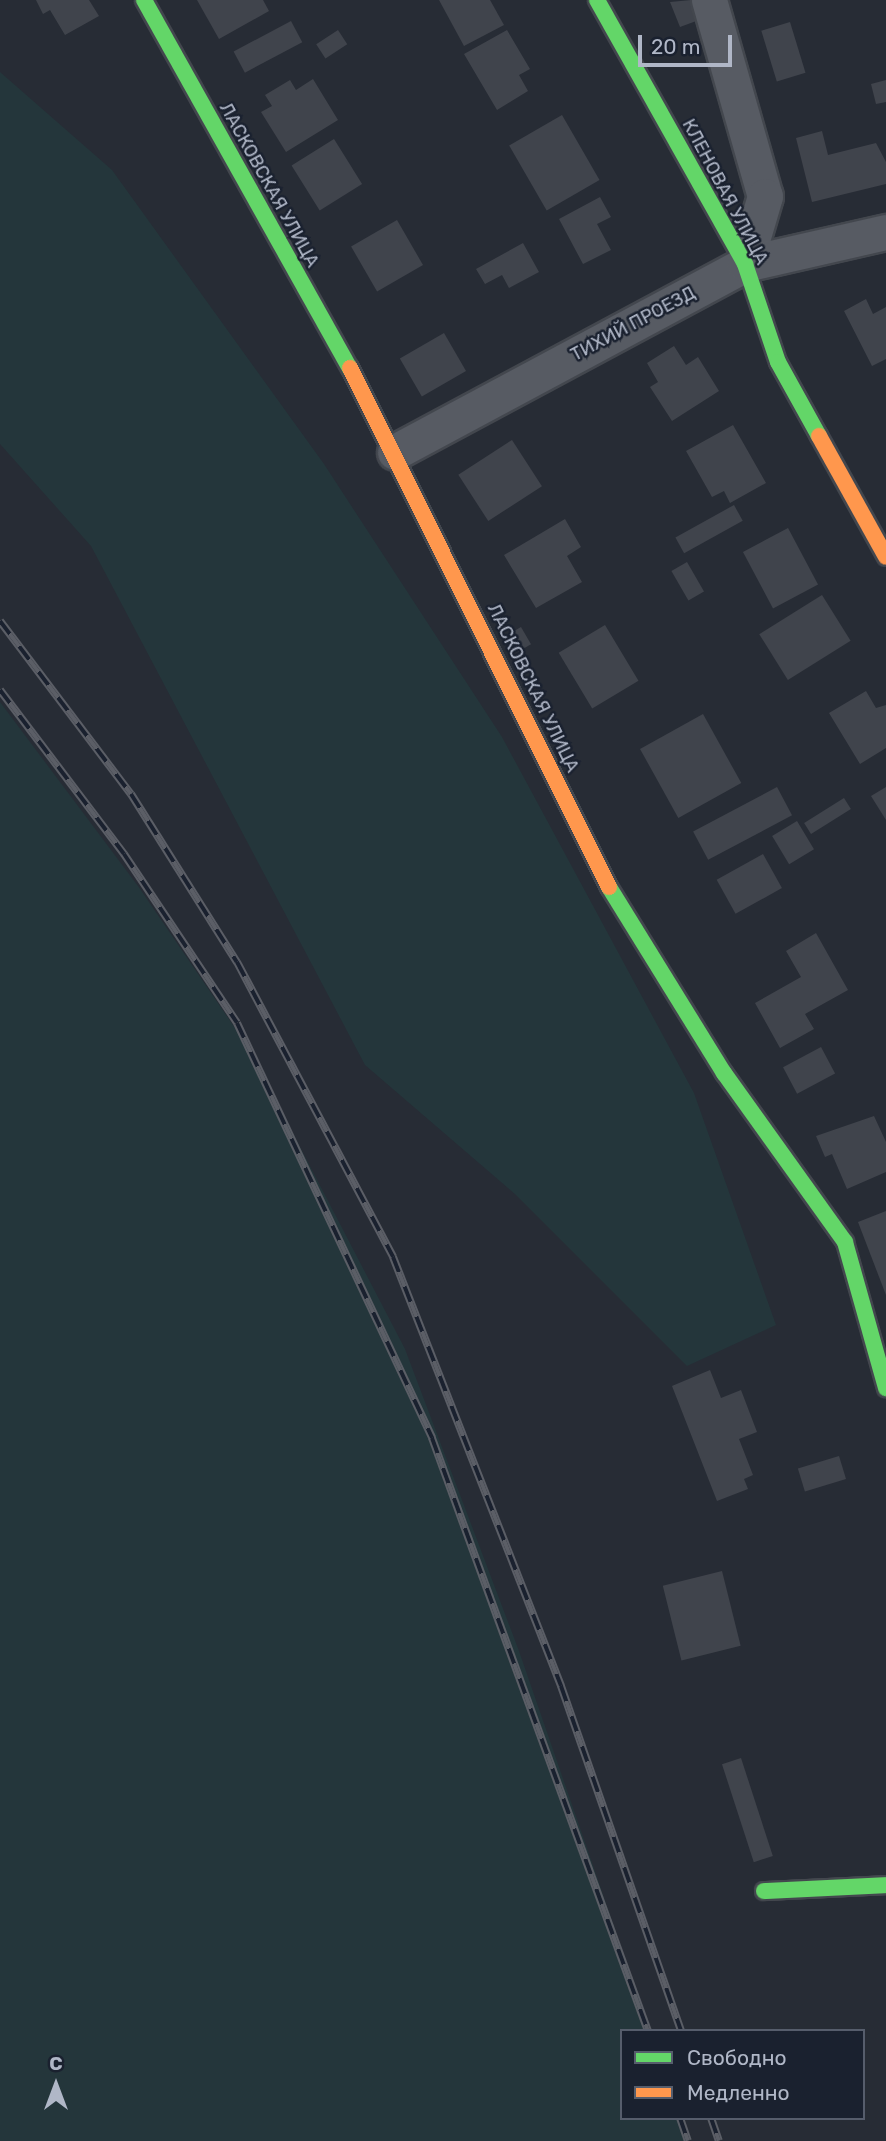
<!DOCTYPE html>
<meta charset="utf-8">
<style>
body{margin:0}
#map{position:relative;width:886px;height:2141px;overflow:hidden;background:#272c35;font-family:Rubik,sans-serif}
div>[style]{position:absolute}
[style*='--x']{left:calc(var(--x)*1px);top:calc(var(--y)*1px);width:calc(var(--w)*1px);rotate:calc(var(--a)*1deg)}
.green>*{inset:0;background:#24363b}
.building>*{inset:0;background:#40444c;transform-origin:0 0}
.roads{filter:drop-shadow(2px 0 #43474e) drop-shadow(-2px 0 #43474e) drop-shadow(0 2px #43474e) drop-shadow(0 -2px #43474e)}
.street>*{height:35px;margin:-17.5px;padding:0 17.5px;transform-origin:17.5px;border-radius:17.5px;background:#575b63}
.fast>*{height:16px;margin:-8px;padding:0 8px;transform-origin:8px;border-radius:8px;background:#63d668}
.slow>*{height:16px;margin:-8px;padding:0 8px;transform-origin:8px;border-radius:8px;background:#ff974d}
.rail>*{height:8px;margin-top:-4px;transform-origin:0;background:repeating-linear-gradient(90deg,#1a212f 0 16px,#5b5e66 0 32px);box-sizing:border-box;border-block:2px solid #5b5e66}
span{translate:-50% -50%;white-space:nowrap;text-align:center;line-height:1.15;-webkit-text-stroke:5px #1a212f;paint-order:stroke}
.street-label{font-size:18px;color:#b0b7c7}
.legend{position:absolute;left:620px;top:2029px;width:245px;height:91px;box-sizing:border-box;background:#1a212f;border:2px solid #565d6c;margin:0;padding:9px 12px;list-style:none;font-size:21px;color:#b0b7c7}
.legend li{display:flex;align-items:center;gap:14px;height:35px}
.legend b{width:35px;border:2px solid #565d6c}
.north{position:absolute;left:21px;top:2050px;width:70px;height:70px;-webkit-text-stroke:5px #1a212f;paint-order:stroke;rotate:0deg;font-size:19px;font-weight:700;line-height:28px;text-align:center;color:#b0b7c7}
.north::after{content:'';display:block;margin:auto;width:24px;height:32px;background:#b0b7c7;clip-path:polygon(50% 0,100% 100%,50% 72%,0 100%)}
.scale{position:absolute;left:638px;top:35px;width:94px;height:32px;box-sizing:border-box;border:4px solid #b0b7c7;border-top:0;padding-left:9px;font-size:21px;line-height:24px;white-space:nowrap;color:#b0b7c7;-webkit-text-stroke:5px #1a212f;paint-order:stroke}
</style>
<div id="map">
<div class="green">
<i style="clip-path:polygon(0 72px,112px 170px,324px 464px,502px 737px,694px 1093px,776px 1325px,687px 1366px,516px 1195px,365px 1065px,91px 546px,0 444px)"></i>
<i style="clip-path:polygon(0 702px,138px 886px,248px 1047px,405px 1349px,519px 1651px,650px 2031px,622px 2031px,622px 2118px,680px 2118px,687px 2141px,0 2141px)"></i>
</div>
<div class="building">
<i style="clip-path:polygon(36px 0,89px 0,99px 16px,65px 35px,50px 10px,43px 14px)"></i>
<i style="clip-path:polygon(197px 0,263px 0,269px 11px,219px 39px)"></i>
<i style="clip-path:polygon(439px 0,490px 0,504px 25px,464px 46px)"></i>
<i style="clip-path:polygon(691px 0,699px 20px,680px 27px,670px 2px)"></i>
<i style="left:291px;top:21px;width:24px;height:65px;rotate:62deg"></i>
<i style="left:790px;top:22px;width:53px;height:30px;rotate:73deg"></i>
<i style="left:338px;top:30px;width:17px;height:26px;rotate:57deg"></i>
<i style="clip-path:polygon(507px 30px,530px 69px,519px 75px,528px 91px,497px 110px,464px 54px)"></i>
<i style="clip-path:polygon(313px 79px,338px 120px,286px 152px,261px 112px,272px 106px,265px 95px,290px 80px,296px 90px)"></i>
<i style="clip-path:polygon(886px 80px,886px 102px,876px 104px,871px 84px)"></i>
<i style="left:562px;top:115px;width:75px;height:61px;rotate:60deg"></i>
<i style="clip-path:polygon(822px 131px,828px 155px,876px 143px,886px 162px,886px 184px,812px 202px,796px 138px)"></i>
<i style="left:334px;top:139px;width:53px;height:50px;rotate:58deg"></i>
<i style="clip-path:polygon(600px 197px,611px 217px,597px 224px,611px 250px,583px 264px,559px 219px)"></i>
<i style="left:397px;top:220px;width:52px;height:53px;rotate:60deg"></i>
<i style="clip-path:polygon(523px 243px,539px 272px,509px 288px,502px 275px,485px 284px,476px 269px)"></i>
<i style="clip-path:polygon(866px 299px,873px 314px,886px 307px,886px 359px,872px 366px,844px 311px)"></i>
<i style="left:444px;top:333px;width:44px;height:51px;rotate:60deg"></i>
<i style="clip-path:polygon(674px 346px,686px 365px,698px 357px,719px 391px,672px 421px,650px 387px,658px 382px,647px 363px)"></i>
<i style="clip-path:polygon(733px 425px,766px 483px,730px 503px,724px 491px,712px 497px,686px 451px)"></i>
<i style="left:512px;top:440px;width:55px;height:64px;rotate:57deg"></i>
<i style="left:734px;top:505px;width:18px;height:67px;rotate:61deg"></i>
<i style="clip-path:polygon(565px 519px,581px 547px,567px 556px,582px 582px,536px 608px,504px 555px)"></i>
<i style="left:788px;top:528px;width:64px;height:51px;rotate:62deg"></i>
<i style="left:687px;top:562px;width:34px;height:18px;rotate:60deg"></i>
<i style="left:822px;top:595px;width:54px;height:74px;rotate:58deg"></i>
<i style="left:605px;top:625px;width:65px;height:54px;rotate:59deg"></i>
<i style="left:521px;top:627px;width:20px;height:15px;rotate:60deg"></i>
<i style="clip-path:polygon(866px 691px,876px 708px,886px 705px,886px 748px,860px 764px,829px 713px)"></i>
<i style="left:703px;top:714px;width:79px;height:72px;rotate:61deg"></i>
<i style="left:777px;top:787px;width:32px;height:95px;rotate:62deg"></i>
<i style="clip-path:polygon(886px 787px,886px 820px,871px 796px)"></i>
<i style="left:844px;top:798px;width:13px;height:47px;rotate:58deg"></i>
<i style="left:797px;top:821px;width:33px;height:29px;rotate:59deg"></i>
<i style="left:763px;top:854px;width:39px;height:53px;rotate:61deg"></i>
<i style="clip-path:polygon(816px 933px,848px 990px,805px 1014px,814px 1029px,780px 1048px,755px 1003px,801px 977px,786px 951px)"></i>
<i style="left:821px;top:1047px;width:30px;height:43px;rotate:62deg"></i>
<i style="clip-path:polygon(874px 1116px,886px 1142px,886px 1172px,847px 1189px,832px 1154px,825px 1157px,816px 1136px)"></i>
<i style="clip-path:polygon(886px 1211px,886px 1295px,858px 1222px)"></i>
<i style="clip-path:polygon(710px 1370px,721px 1398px,741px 1390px,757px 1432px,739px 1439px,753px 1475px,744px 1479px,748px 1489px,717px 1501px,672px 1386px)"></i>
<i style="left:839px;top:1456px;width:24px;height:43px;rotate:73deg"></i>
<i style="left:722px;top:1571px;width:77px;height:61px;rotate:76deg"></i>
<i style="left:741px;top:1758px;width:103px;height:20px;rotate:72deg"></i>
</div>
<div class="roads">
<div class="street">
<i style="--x:709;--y:0;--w:204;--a:74.1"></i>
<i style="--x:765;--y:196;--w:71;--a:106.4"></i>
<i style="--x:395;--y:452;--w:397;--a:-28.2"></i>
<i style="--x:745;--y:264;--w:145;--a:-12.8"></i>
</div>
<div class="fast">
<i style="--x:144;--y:0;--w:422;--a:60.8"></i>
<i style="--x:597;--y:0;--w:303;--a:60.7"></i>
<i style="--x:745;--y:264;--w:103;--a:71.4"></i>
<i style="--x:778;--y:362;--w:85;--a:61"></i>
<i style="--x:609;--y:887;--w:219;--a:58.3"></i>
<i style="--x:724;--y:1073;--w:208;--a:54.4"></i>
<i style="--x:845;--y:1242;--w:152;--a:74.3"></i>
<i style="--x:764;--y:1891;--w:122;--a:-2.8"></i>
</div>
<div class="slow">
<i style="--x:350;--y:368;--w:580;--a:63.48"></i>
<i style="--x:819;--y:436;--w:138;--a:61"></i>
</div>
</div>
<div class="rail">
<i style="--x:0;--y:621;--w:217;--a:52.9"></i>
<i style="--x:131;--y:794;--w:199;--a:57.8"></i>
<i style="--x:237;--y:962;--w:334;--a:62.1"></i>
<i style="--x:393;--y:1257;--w:461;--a:68.6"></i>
<i style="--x:561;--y:1686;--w:365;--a:70.8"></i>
<i style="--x:0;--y:690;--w:206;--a:52.9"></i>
<i style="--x:124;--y:854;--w:203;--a:56.2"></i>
<i style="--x:237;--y:1023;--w:459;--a:64.8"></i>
<i style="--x:432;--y:1438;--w:631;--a:69.99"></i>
<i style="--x:680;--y:2118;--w:24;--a:71"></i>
<i style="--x:711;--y:2118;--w:24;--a:71"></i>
</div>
<div class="street-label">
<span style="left:269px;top:185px;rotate:61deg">ЛАСКОВСКАЯ УЛИЦА</span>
<span style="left:725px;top:192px;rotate:62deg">КЛЕНОВАЯ УЛИЦА</span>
<span style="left:633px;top:324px;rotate:-28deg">ТИХИЙ ПРОЕЗД</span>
<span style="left:533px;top:688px;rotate:64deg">ЛАСКОВСКАЯ УЛИЦА</span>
</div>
<ul class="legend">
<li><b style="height:9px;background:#63d668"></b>Свободно</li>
<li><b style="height:9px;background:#ff974d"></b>Медленно</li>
</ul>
<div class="north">С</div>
<div class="scale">20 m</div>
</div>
